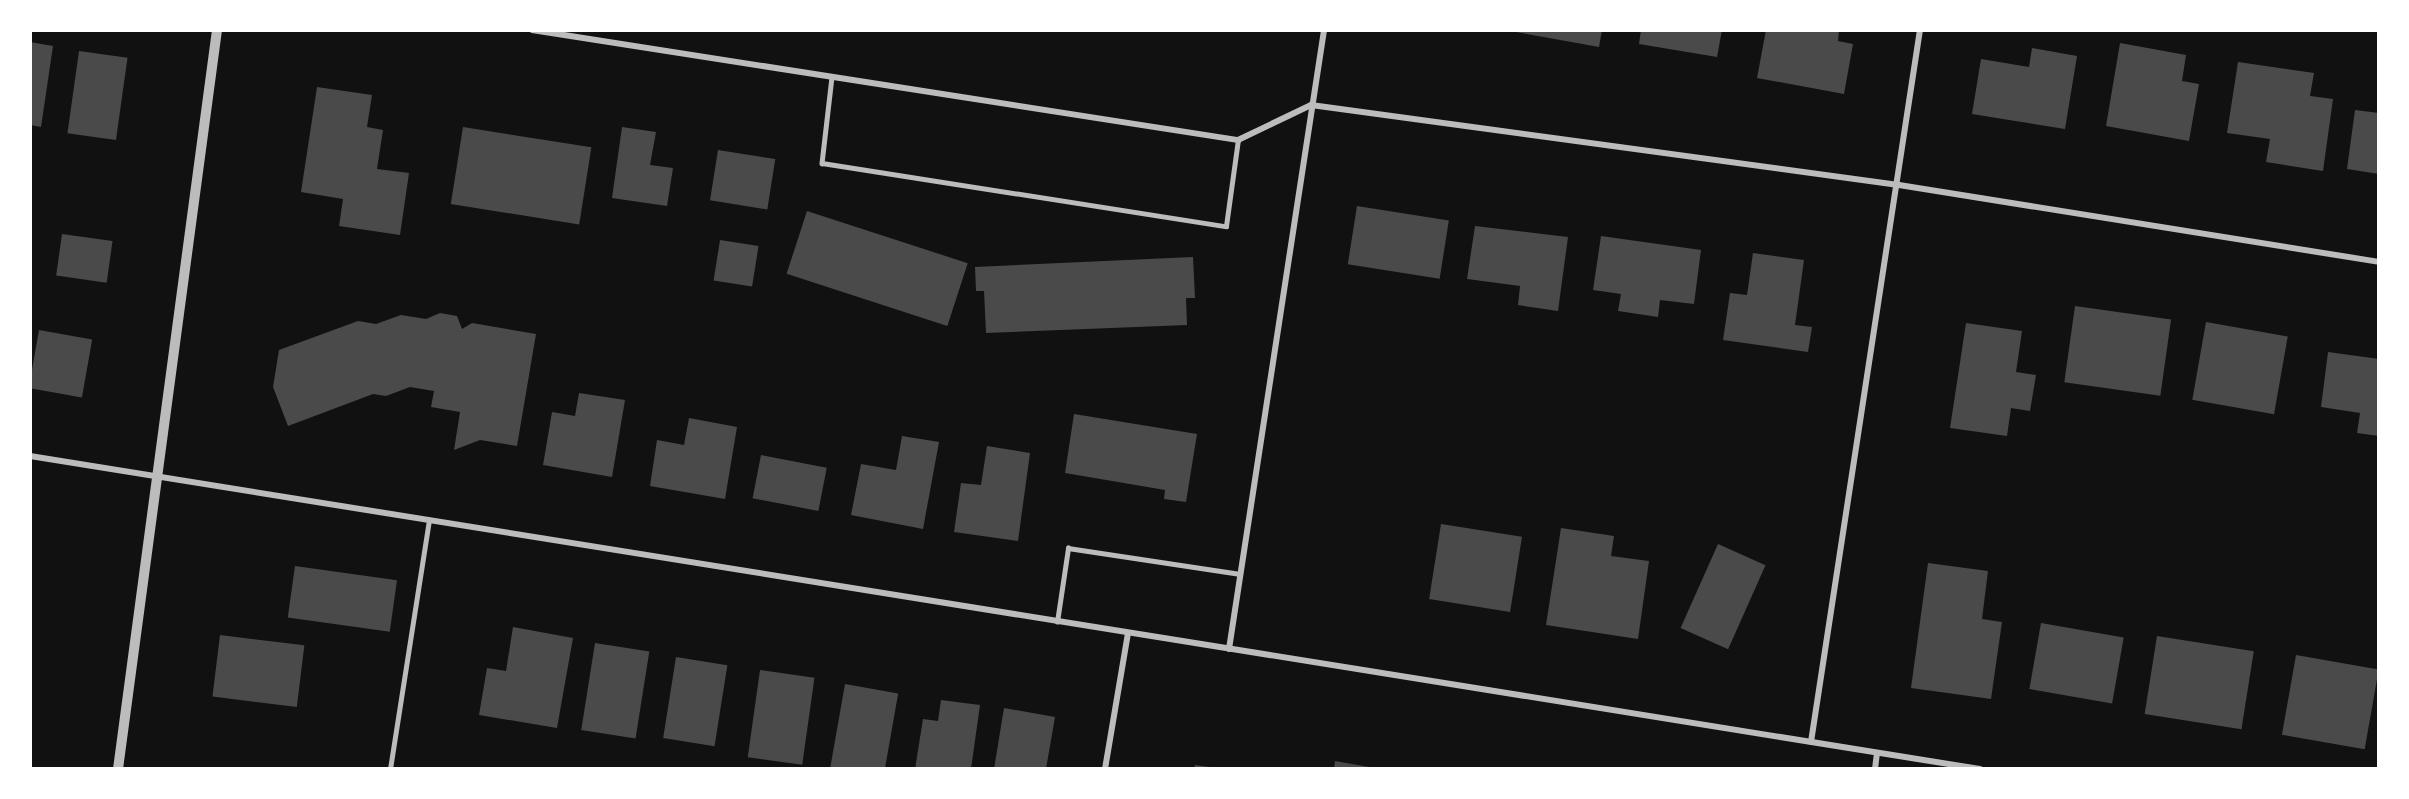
<!DOCTYPE html>
<style>
body{margin:0}
#map{position:relative;width:2409px;height:799px;overflow:hidden;background:#111;font-family:Commissioner,sans-serif}
div>[style]{position:absolute}
[style*='--x']{left:calc(var(--x)*1px);top:calc(var(--y)*1px);width:calc(var(--w)*1px);rotate:calc(var(--a)*1deg)}
.building>*{inset:0;background:#4a4a4a;transform-origin:0 0}
.service>*{height:4.5px;margin:-2.25px;padding:0 2.25px;transform-origin:2.25px;border-radius:2.25px;background:#bcbcbc}
.minor>*{height:6px;margin:-3px;padding:0 3px;transform-origin:3px;border-radius:3px;background:#bcbcbc}
.tertiary>*{height:10px;margin:-5px;padding:0 5px;transform-origin:5px;border-radius:5px;background:#bcbcbc}
span{translate:-50% -50%;white-space:nowrap;text-align:center;line-height:1.15;-webkit-text-stroke:5px #fff;paint-order:stroke}
.frame{position:absolute;inset:0;border:32px solid #fff;pointer-events:none}
</style>
<div id="map">
<div class="building">
<i style="clip-path:polygon(1505px 30px,1602px 30px,1599px 47px)"></i>
<i style="clip-path:polygon(1641px 30px,1722px 30px,1717px 57px,1639px 44px)"></i>
<i style="clip-path:polygon(1766px 30px,1839px 30px,1838px 41px,1853px 44px,1844px 94px,1757px 78px)"></i>
<i style="clip-path:polygon(30px 42px,53px 46px,41px 127px,30px 125px)"></i>
<i style="clip-path:polygon(2120px 43px,2186px 55px,2182px 81px,2199px 84px,2189px 141px,2106px 126px)"></i>
<i style="clip-path:polygon(2032px 48px,2077px 56px,2065px 129px,1972px 114px,1981px 59px,2029px 67px)"></i>
<i style="left:79px;top:51px;width:49px;height:83px;rotate:8deg"></i>
<i style="clip-path:polygon(2238px 62px,2314px 73px,2310px 96px,2333px 99px,2323px 171px,2266px 162px,2270px 139px,2227px 133px)"></i>
<i style="clip-path:polygon(317px 87px,372px 95px,367px 127px,383px 130px,377px 169px,409px 173px,400px 235px,339px 226px,343px 199px,301px 192px)"></i>
<i style="clip-path:polygon(2355px 110px,2379px 113px,2379px 174px,2347px 169px)"></i>
<i style="left:463px;top:127px;width:130px;height:78px;rotate:9deg"></i>
<i style="clip-path:polygon(622px 127px,656px 132px,650px 165px,673px 168px,667px 206px,612px 198px)"></i>
<i style="left:718px;top:150px;width:58px;height:51px;rotate:9deg"></i>
<i style="left:1357px;top:206px;width:93px;height:59px;rotate:9deg"></i>
<i style="left:807px;top:211px;width:169px;height:66px;rotate:18deg"></i>
<i style="clip-path:polygon(1475px 226px,1568px 237px,1558px 311px,1518px 305px,1520px 286px,1467px 279px)"></i>
<i style="left:62px;top:234px;width:51px;height:42px;rotate:8deg"></i>
<i style="clip-path:polygon(1601px 236px,1701px 250px,1694px 304px,1660px 300px,1658px 317px,1618px 311px,1621px 294px,1593px 290px)"></i>
<i style="left:720px;top:240px;width:39px;height:41px;rotate:9deg"></i>
<i style="clip-path:polygon(1753px 253px,1804px 260px,1795px 325px,1812px 327px,1808px 352px,1723px 340px,1730px 293px,1747px 295px)"></i>
<i style="clip-path:polygon(1193px 257px,1195px 298px,1186px 298px,1187px 325px,986px 333px,984px 291px,976px 291px,975px 267px)"></i>
<i style="left:2075px;top:306px;width:97px;height:77px;rotate:8deg"></i>
<i style="clip-path:polygon(440px 313px,457px 316px,462px 329px,472px 323px,536px 334px,517px 446px,480px 440px,454px 450px,460px 412px,431px 407px,434px 391px,410px 387px,386px 396px,373px 394px,288px 426px,273px 387px,279px 350px,358px 321px,376px 324px,401px 315px,426px 319px)"></i>
<i style="left:2206px;top:322px;width:83px;height:79px;rotate:10deg"></i>
<i style="clip-path:polygon(1966px 323px,2022px 331px,2016px 372px,2036px 375px,2030px 411px,2011px 408px,2007px 436px,1950px 428px)"></i>
<i style="left:39px;top:330px;width:54px;height:59px;rotate:10deg"></i>
<i style="clip-path:polygon(2328px 352px,2379px 359px,2379px 436px,2357px 433px,2360px 413px,2321px 407px)"></i>
<i style="clip-path:polygon(579px 393px,625px 400px,612px 477px,543px 465px,552px 412px,575px 416px)"></i>
<i style="clip-path:polygon(1074px 414px,1197px 434px,1186px 502px,1164px 499px,1165px 490px,1065px 473px)"></i>
<i style="clip-path:polygon(689px 418px,737px 427px,725px 499px,650px 486px,657px 440px,684px 445px)"></i>
<i style="clip-path:polygon(902px 436px,939px 442px,923px 529px,851px 515px,861px 464px,896px 470px)"></i>
<i style="clip-path:polygon(987px 446px,1030px 453px,1018px 541px,954px 532px,961px 483px,981px 485px)"></i>
<i style="left:761px;top:455px;width:67px;height:44px;rotate:11deg"></i>
<i style="left:1441px;top:524px;width:82px;height:76px;rotate:9deg"></i>
<i style="clip-path:polygon(1561px 528px,1614px 536px,1611px 556px,1649px 561px,1638px 639px,1546px 625px)"></i>
<i style="left:1718px;top:544px;width:52px;height:92px;rotate:24deg"></i>
<i style="clip-path:polygon(1928px 563px,1988px 571px,1982px 619px,2002px 622px,1991px 699px,1911px 688px)"></i>
<i style="left:295px;top:566px;width:103px;height:52px;rotate:8deg"></i>
<i style="left:2041px;top:623px;width:84px;height:67px;rotate:10deg"></i>
<i style="clip-path:polygon(513px 627px,573px 638px,557px 728px,479px 715px,487px 668px,506px 671px)"></i>
<i style="left:220px;top:635px;width:85px;height:62px;rotate:7deg"></i>
<i style="left:2157px;top:636px;width:98px;height:79px;rotate:9deg"></i>
<i style="left:595px;top:643px;width:55px;height:88px;rotate:9deg"></i>
<i style="left:2296px;top:655px;width:84px;height:81px;rotate:10deg"></i>
<i style="left:676px;top:657px;width:52px;height:82px;rotate:9deg"></i>
<i style="left:760px;top:670px;width:55px;height:88px;rotate:8deg"></i>
<i style="left:845px;top:684px;width:54px;height:86px;rotate:10deg"></i>
<i style="clip-path:polygon(941px 700px,980px 705px,971px 769px,915px 769px,923px 719px,938px 721px)"></i>
<i style="clip-path:polygon(1004px 708px,1055px 717px,1046px 769px,994px 769px)"></i>
<i style="clip-path:polygon(1335px 761px,1375px 768px,1375px 769px,1334px 769px)"></i>
<i style="clip-path:polygon(1195px 765px,1217px 768px,1217px 769px,1194px 769px)"></i>
</div>
<div class="service">
<i style="--x:832;--y:77;--w:87;--a:96.6"></i>
<i style="--x:822;--y:163;--w:409;--a:8.9"></i>
<i style="--x:1226;--y:226;--w:87;--a:-82.1"></i>
<i style="--x:1057;--y:622;--w:75;--a:-81.5"></i>
<i style="--x:1068;--y:548;--w:174;--a:8.6"></i>
<i style="--x:390;--y:769;--w:252;--a:-81.1"></i>
</div>
<div class="minor">
<i style="--x:532;--y:30;--w:715;--a:8.86"></i>
<i style="--x:1238;--y:140;--w:81;--a:-25.6"></i>
<i style="--x:1311;--y:105;--w:593;--a:7.75"></i>
<i style="--x:1899;--y:185;--w:486;--a:9.1"></i>
<i style="--x:30;--y:456;--w:1975;--a:9.12"></i>
<i style="--x:1229;--y:649;--w:626;--a:-81.27"></i>
<i style="--x:1811;--y:742;--w:720;--a:-81.3"></i>
<i style="--x:1105;--y:769;--w:138;--a:-80.4"></i>
<i style="--x:1875;--y:769;--w:16;--a:-83"></i>
</div>
<div class="tertiary">
<i style="--x:118;--y:769;--w:746;--a:-82.37"></i>
</div>
<div class="frame"></div>
</div>
